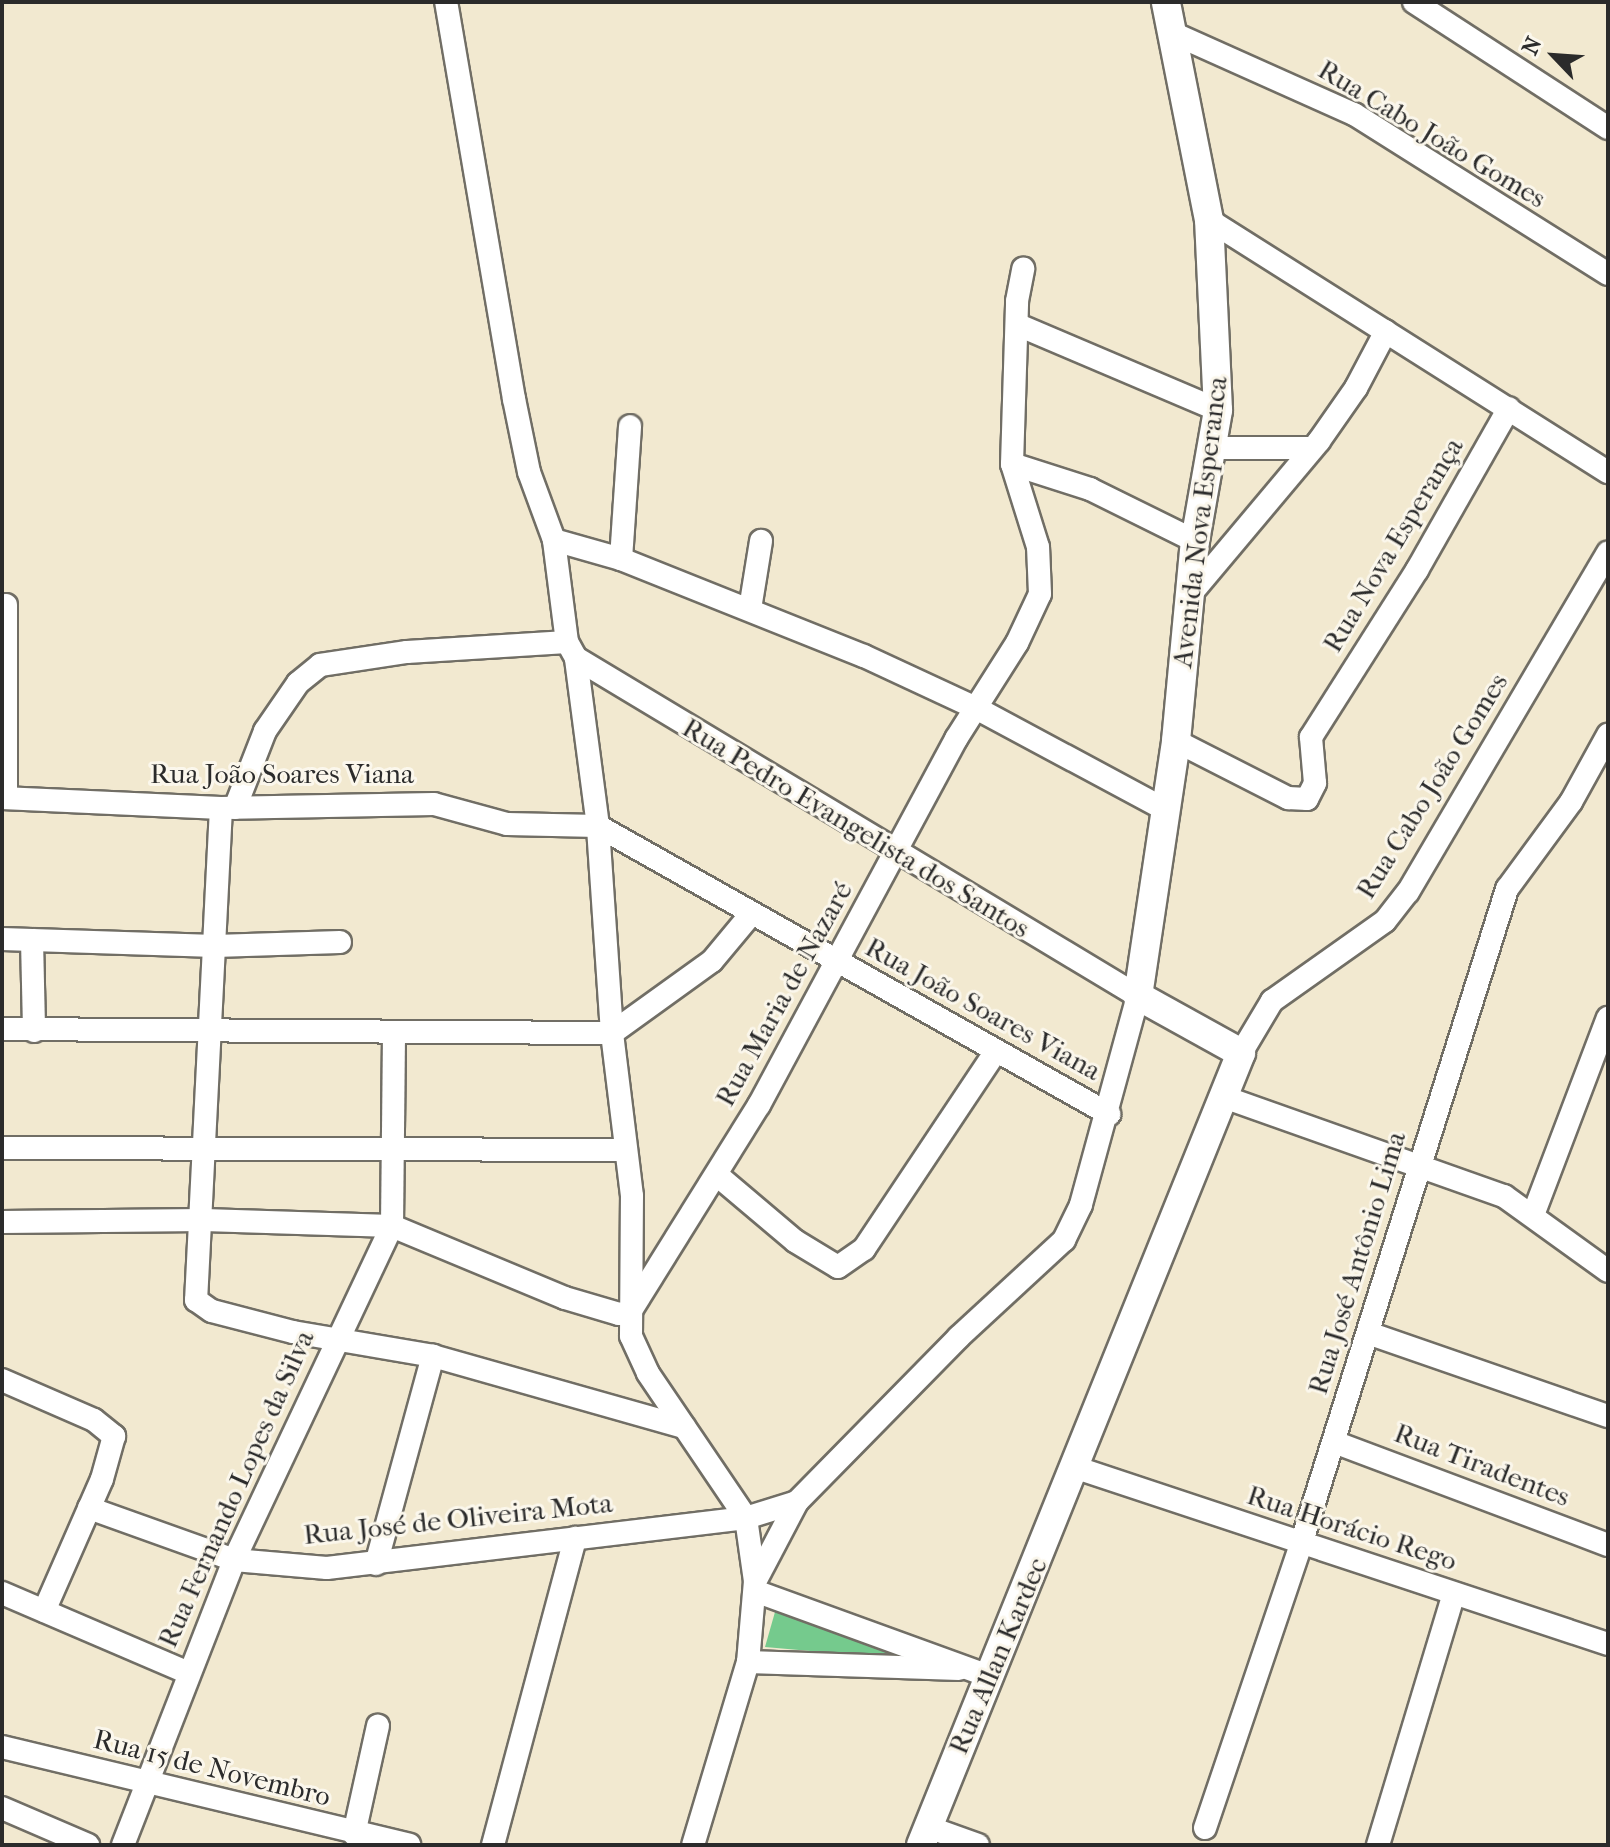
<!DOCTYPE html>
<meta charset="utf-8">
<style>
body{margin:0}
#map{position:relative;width:1610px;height:1847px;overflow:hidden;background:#f2e9d0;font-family:"IM FELL French Canon",serif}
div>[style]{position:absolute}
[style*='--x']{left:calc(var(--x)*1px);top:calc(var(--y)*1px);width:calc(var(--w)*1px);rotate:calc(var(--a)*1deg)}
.green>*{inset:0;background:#75ca8d}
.roads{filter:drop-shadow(2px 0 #716e65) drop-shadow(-2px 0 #716e65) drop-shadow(0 2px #716e65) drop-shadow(0 -2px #716e65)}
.minor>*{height:22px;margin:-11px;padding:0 11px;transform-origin:11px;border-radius:11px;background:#fff}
.major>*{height:28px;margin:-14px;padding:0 14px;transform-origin:14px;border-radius:14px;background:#fff}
span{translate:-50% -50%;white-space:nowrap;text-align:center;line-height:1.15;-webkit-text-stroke:6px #fbf7ec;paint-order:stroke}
.street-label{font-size:28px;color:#2b2b2b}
.frame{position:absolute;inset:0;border:4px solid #2b2b2b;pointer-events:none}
.north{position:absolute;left:1514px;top:16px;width:80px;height:80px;-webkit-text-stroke:6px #fbf7ec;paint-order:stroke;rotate:295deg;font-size:22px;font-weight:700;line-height:32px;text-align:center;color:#2b2b2b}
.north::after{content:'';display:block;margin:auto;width:28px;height:36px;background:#2b2b2b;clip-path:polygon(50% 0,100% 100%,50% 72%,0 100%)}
</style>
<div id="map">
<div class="green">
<i style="clip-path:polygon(777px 1605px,924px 1661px,765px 1647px)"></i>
</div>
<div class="roads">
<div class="minor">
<i style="--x:1414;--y:2;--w:231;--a:33"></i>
<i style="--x:1177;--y:35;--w:194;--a:24.1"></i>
<i style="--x:1354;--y:114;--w:300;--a:32.2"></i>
<i style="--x:1209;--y:220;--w:472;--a:32.3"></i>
<i style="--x:1018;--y:325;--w:217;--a:23"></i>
<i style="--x:1211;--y:448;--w:101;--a:0"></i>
<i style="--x:1012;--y:464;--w:82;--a:17.8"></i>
<i style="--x:1090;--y:489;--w:117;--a:26.3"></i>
<i style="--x:554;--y:540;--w:70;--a:15.8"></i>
<i style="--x:621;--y:559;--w:262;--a:21.8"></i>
<i style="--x:864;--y:656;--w:123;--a:24.9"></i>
<i style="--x:976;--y:708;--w:216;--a:28.2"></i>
<i style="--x:621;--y:559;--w:133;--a:-86.1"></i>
<i style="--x:1189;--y:596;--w:202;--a:-50"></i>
<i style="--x:1319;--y:441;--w:65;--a:-55.1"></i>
<i style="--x:1356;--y:388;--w:64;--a:-62.2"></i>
<i style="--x:750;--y:609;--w:69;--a:-80.8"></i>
<i style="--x:576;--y:658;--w:656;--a:31.02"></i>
<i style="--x:1138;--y:996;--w:217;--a:105.3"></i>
<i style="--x:1081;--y:1205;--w:39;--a:116"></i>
<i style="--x:1064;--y:1240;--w:143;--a:137.3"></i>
<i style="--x:959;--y:1337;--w:231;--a:134.5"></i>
<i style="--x:797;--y:1502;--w:53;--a:162.6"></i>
<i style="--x:746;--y:1518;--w:64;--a:81.9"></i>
<i style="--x:755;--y:1581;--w:81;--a:94.9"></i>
<i style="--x:748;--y:1662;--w:191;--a:106.7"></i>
<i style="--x:1176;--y:741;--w:126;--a:27"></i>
<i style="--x:1288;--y:798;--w:19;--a:3"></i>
<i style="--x:1307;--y:799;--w:18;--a:-63"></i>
<i style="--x:1315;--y:783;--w:46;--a:-95"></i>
<i style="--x:1311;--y:737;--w:198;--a:-57.6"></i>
<i style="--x:1417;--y:570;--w:186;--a:-60.4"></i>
<i style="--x:2;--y:798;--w:219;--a:2.6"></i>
<i style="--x:221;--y:808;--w:213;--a:-1.1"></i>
<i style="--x:434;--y:804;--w:76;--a:15.3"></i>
<i style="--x:507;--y:824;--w:91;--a:1.3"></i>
<i style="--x:598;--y:826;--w:587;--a:29.41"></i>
<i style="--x:6;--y:798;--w:193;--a:-90"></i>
<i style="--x:221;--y:808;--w:493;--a:92.9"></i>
<i style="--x:196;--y:1300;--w:19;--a:35"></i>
<i style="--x:212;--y:1311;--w:84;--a:14.5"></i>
<i style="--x:293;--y:1332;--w:142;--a:9.7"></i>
<i style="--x:433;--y:1356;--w:261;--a:15.8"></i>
<i style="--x:235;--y:808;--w:83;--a:-68.7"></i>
<i style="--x:265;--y:731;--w:58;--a:-55.5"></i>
<i style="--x:298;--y:683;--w:28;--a:-39"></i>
<i style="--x:320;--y:665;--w:88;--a:-8.5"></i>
<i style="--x:407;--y:652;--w:160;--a:-3.6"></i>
<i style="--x:2;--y:939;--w:213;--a:1.9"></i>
<i style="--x:215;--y:946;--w:125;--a:-1.8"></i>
<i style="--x:32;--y:940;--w:91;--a:88.7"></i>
<i style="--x:2;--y:1029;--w:610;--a:0.38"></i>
<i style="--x:612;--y:1033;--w:123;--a:-35.8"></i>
<i style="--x:712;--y:961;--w:62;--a:-50.2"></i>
<i style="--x:1241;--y:1053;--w:61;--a:-59.2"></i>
<i style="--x:1272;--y:1001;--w:138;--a:-35.3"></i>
<i style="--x:1385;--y:921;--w:37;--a:-52"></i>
<i style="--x:1408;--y:892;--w:394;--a:-59.5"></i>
<i style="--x:1224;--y:1097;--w:297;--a:19.5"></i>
<i style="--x:1504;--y:1196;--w:128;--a:35.8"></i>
<i style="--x:2;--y:1148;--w:624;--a:0.18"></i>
<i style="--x:717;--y:1175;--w:102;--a:40.2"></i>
<i style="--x:795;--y:1241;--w:50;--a:31.2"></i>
<i style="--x:838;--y:1267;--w:32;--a:-35"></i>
<i style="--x:864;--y:1249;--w:238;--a:-56.3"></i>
<i style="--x:1533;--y:1215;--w:211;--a:-69.2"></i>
<i style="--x:2;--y:1222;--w:202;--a:-0.6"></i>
<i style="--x:204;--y:1220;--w:188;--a:1.8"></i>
<i style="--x:392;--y:1226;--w:187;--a:22.6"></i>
<i style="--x:565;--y:1298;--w:56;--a:16.5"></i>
<i style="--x:619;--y:1314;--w:11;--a:-10"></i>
<i style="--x:630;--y:1312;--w:244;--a:-58.1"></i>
<i style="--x:759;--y:1105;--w:416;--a:-61.7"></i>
<i style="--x:956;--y:739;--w:114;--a:-57.6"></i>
<i style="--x:1017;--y:643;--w:54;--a:-64.9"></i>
<i style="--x:1040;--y:594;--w:47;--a:-92.4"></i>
<i style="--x:1038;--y:547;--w:87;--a:-107.4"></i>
<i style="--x:1012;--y:464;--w:163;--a:-88.2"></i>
<i style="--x:1017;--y:301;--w:33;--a:-79"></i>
<i style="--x:1368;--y:1333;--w:254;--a:19.1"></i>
<i style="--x:2;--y:1380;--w:100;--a:23.5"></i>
<i style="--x:94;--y:1420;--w:26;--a:39"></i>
<i style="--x:114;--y:1436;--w:45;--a:105.6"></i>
<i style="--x:102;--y:1479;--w:144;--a:113.7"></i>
<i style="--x:1334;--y:1442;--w:293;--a:20.6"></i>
<i style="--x:1077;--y:1468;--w:559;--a:18.34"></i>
<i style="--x:89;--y:1508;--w:154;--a:19.7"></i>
<i style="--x:234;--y:1560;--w:93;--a:4.9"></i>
<i style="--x:327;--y:1568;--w:422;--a:-6.8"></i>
<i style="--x:746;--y:1518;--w:175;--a:-124.1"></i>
<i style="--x:648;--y:1373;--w:41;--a:-114.7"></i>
<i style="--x:631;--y:1336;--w:140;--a:-89.6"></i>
<i style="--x:632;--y:1196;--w:164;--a:-97"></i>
<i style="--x:612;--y:1033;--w:207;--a:-93.9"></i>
<i style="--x:598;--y:826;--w:169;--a:-97.5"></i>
<i style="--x:576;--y:658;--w:18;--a:-119"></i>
<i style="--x:567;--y:642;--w:103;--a:-97.3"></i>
<i style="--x:554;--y:540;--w:72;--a:-110.2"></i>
<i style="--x:529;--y:472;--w:75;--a:-101.6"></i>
<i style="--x:514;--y:399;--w:403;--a:-99.7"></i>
<i style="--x:376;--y:1564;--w:216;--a:-74.7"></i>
<i style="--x:756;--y:1580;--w:88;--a:-62.3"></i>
<i style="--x:755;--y:1591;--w:249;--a:20"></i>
<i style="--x:2;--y:1593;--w:200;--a:23.2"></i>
<i style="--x:748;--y:1662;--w:211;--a:1.9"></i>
<i style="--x:2;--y:1747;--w:419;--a:13.5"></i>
<i style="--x:2;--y:1808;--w:94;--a:23.3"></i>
<i style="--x:928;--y:1827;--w:53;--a:19.8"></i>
<i style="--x:1205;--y:1828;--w:300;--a:-71.3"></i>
<i style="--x:1301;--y:1544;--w:687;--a:-72.54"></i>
<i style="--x:1507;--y:889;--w:108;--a:-53.7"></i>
<i style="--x:1571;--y:802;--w:77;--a:-61.1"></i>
<i style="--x:354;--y:1834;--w:111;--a:-77.5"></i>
<i style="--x:123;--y:1845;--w:306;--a:-68.7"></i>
<i style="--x:234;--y:1560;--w:369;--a:-64.7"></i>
<i style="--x:392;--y:1226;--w:192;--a:-89.4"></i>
<i style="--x:493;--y:1845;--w:318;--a:-75"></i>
<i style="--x:1378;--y:1845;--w:262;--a:-73.2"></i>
</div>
<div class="major">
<i style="--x:921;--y:1845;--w:854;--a:-68"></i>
<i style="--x:1241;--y:1053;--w:118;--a:-151"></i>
<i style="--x:1138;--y:996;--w:258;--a:-81.5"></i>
<i style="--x:1176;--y:741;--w:201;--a:-84.6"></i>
<i style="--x:1195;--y:541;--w:133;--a:-80"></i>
<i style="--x:1218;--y:410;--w:190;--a:-92.7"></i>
<i style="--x:1209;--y:220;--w:222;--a:-101.2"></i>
</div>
</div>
<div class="street-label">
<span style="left:1432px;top:134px;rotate:31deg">Rua Cabo João Gomes</span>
<span style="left:1200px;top:522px;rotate:-83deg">Avenida Nova Esperanca</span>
<span style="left:1393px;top:545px;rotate:-59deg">Rua Nova Esperança</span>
<span style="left:282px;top:774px">Rua João Soares Viana</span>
<span style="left:1432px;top:786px;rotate:-58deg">Rua Cabo João Gomes</span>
<span style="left:856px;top:828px;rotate:31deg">Rua Pedro Evangelista dos Santos</span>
<span style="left:784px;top:994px;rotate:-61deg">Rua Maria de Nazaré</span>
<span style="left:983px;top:1009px;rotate:29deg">Rua João Soares Viana</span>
<span style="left:1357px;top:1263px;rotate:-73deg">Rua José Antônio Lima</span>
<span style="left:1482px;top:1465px;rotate:21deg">Rua Tiradentes</span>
<span style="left:236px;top:1489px;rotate:-66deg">Rua Fernando Lopes da Silva</span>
<span style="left:458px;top:1519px;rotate:-6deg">Rua José de Oliveira Mota</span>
<span style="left:1352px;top:1528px;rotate:18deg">Rua Horácio Rego</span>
<span style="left:998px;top:1656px;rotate:-67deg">Rua Allan Kardec</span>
<span style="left:212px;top:1768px;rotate:14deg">Rua 15 de Novembro</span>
</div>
<div class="frame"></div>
<div class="north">N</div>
</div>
